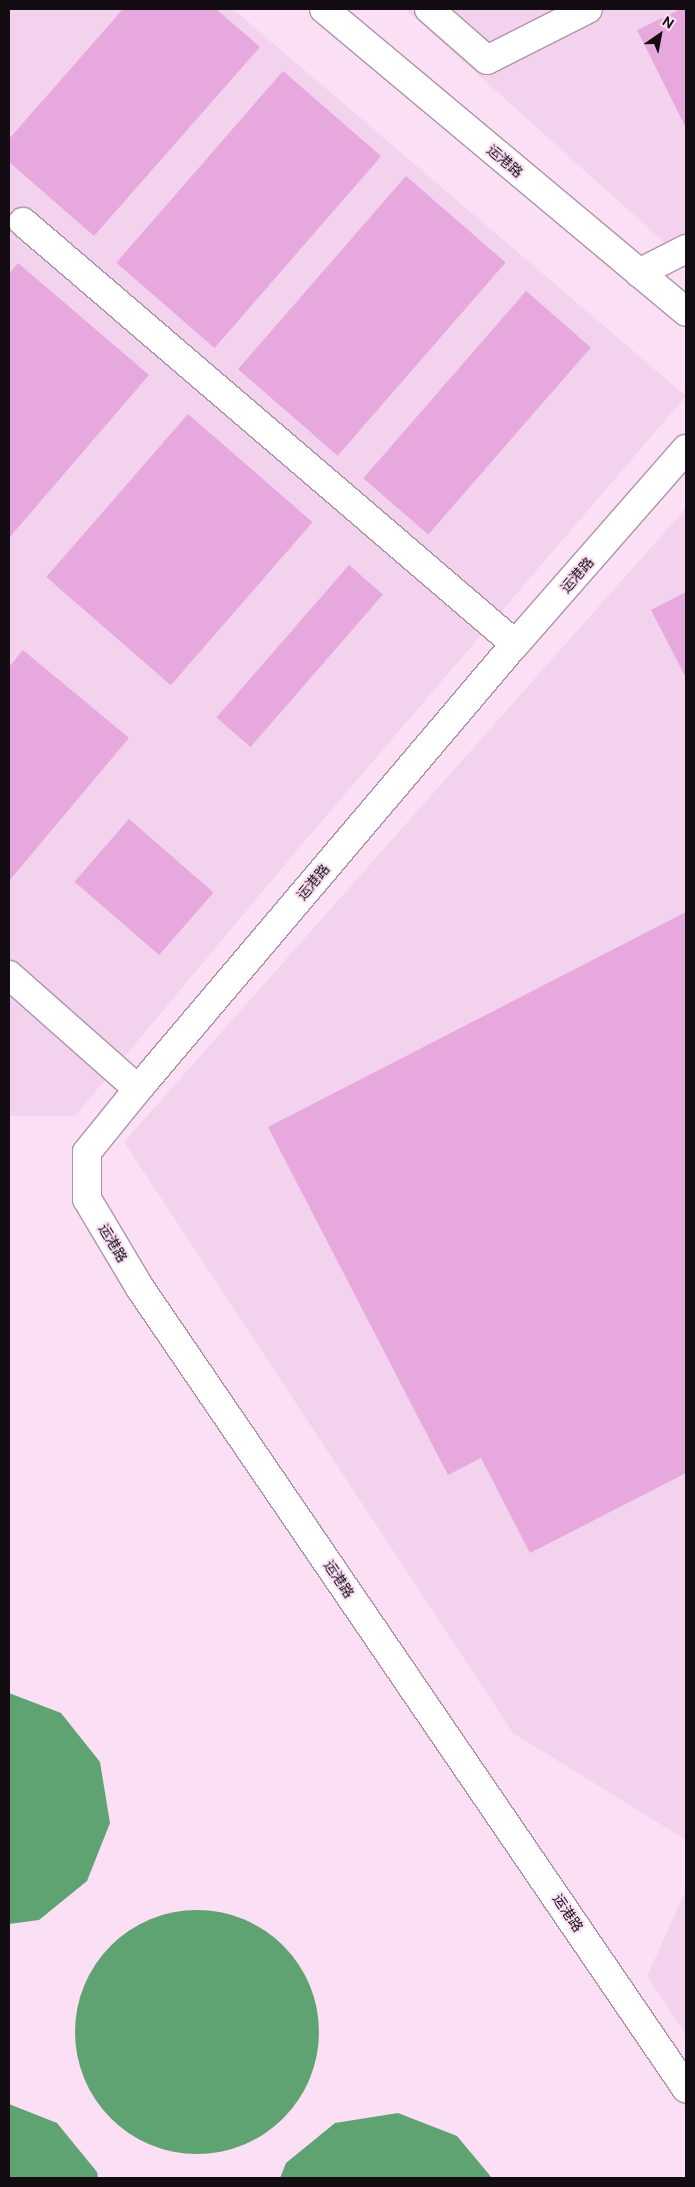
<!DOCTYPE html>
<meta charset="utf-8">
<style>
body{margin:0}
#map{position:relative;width:695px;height:2187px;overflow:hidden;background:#fbe0f5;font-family:"DM Sans","Noto Sans SC",sans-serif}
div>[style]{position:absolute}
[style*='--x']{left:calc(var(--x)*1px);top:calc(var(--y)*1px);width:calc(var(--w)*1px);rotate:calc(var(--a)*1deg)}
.built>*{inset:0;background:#f3d2ed}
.water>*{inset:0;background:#60a373}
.round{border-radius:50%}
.building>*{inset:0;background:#e7a8dd;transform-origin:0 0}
.roads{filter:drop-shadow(1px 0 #ae95aa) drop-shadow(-1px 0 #ae95aa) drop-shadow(0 1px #ae95aa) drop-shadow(0 -1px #ae95aa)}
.minor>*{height:28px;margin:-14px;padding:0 14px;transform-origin:14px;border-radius:14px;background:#fff}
span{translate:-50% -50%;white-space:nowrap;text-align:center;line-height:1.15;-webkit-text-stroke:4px #fbe0f5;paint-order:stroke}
.street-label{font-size:14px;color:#140c13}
.frame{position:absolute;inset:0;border:10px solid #140c13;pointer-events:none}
.north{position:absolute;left:635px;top:10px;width:50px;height:50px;-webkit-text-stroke:4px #fbe0f5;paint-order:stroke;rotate:33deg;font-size:14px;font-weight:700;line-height:20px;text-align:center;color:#140c13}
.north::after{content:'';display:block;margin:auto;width:18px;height:22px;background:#140c13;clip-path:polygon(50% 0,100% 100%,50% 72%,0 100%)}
</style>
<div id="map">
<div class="built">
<i style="clip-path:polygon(9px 9px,233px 9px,686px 396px,298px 849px,75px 1116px,9px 1116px)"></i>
<i style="clip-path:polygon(405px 9px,686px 9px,686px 262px)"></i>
<i style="clip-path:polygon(686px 508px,686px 1840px,513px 1733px,124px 1142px)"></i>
<i style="clip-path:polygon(686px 1890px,686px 2035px,647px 1976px)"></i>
</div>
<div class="water">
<i style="clip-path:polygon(9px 1693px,61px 1713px,100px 1762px,110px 1823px,87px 1881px,39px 1920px,9px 1924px)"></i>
<i class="round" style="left:75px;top:1910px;width:244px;height:244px"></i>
<i style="clip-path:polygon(9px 2104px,57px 2123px,97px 2172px,98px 2178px,9px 2178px)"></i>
<i style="clip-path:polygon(398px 2113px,457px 2136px,492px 2178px,280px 2178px,286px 2163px,335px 2123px)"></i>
</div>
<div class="building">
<i style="clip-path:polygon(123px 9px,216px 9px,260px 47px,94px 236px,9px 162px,9px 139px)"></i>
<i style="clip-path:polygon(681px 9px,686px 9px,686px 128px,637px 30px)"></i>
<i style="left:283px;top:71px;width:130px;height:254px;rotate:41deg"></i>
<i style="left:406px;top:176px;width:132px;height:256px;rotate:41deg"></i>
<i style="clip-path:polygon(18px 263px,149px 375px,9px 538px,9px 274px)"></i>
<i style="left:526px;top:291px;width:86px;height:248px;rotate:41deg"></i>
<i style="left:188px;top:414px;width:165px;height:216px;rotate:41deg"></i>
<i style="left:349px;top:565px;width:45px;height:202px;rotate:41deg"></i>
<i style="clip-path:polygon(686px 592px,686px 678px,651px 610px)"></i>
<i style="clip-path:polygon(23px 650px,129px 738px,9px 881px,9px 667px)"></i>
<i style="left:129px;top:819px;width:112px;height:83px;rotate:41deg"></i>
<i style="clip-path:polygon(686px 912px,686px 1473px,530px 1553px,481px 1458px,448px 1475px,268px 1127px)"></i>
</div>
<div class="roads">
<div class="minor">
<i style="--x:324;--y:9;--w:472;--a:39.9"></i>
<i style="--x:429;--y:9;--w:77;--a:41.3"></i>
<i style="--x:487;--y:60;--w:113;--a:-26.8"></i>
<i style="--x:23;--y:222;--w:648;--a:40.62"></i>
<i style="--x:639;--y:273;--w:53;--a:-27.1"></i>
<i style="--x:686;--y:449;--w:259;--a:131.2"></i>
<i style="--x:515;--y:644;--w:583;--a:130.27"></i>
<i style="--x:138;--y:1089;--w:81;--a:129"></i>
<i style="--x:87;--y:1152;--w:47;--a:90"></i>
<i style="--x:87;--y:1199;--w:104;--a:59.2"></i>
<i style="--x:140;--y:1288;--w:969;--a:55.69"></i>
<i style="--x:9;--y:975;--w:172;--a:41.5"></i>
</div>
</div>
<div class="street-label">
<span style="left:505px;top:161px;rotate:40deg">运港路</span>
<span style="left:577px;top:575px;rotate:-49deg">运港路</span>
<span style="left:313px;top:882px;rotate:-50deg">运港路</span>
<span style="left:113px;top:1243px;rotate:59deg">运港路</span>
<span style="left:339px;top:1579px;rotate:56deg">运港路</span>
<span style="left:568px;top:1913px;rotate:56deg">运港路</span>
</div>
<div class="frame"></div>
<div class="north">N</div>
</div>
